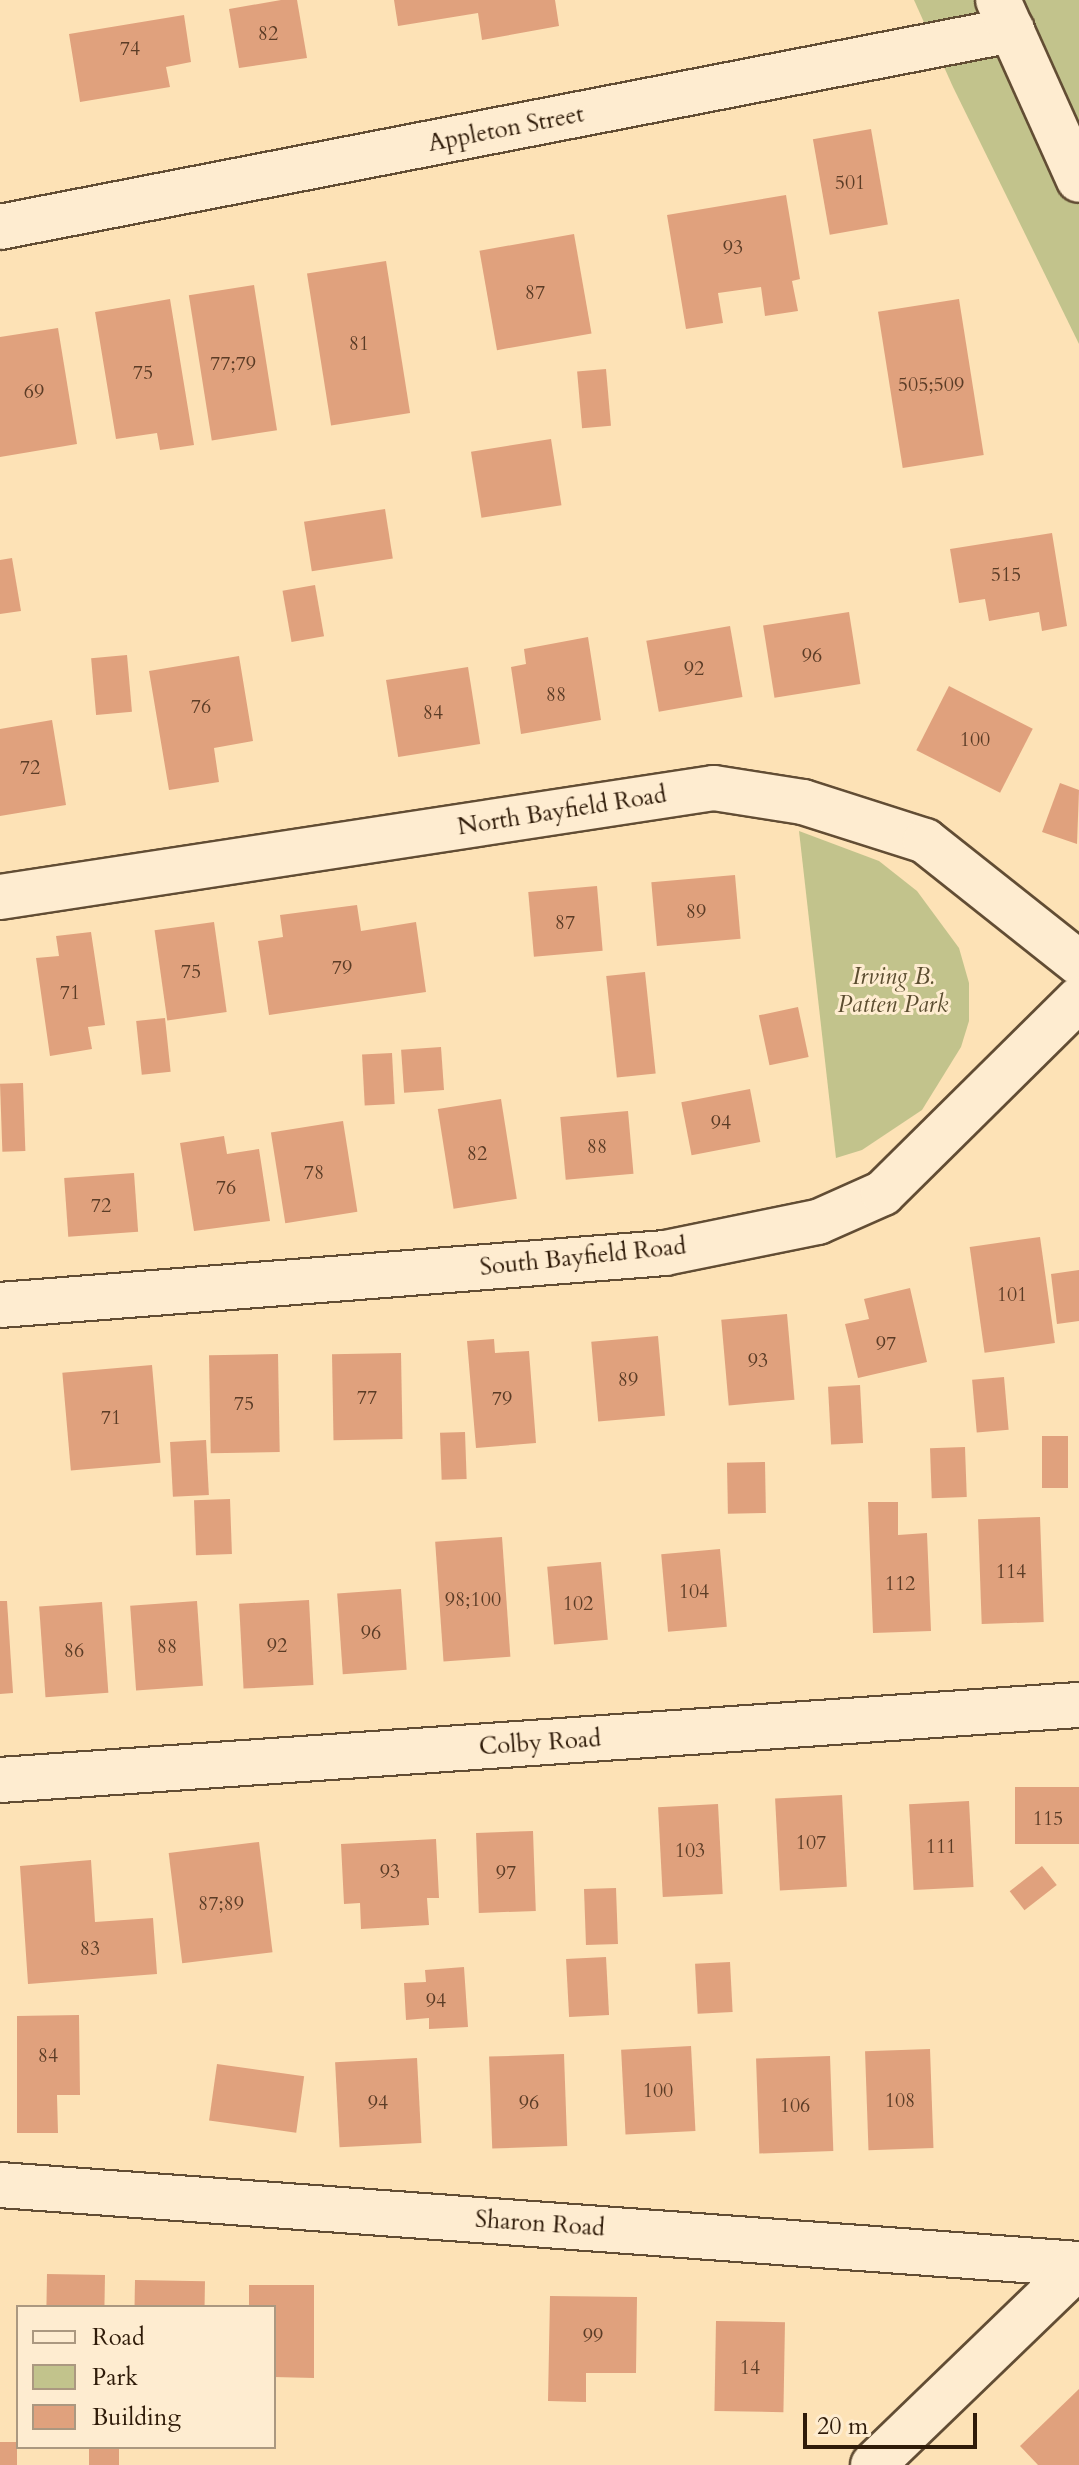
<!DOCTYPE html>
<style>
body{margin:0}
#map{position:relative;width:1079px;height:2465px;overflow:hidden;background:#fde2b6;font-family:Cardo,serif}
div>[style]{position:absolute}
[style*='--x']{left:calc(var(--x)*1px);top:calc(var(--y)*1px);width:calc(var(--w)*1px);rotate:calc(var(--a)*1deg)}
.green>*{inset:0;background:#c2c38c}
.building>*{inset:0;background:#e0a17d;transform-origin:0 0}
.roads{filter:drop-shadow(2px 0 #624d34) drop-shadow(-2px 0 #624d34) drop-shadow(0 2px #624d34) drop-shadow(0 -2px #624d34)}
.street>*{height:44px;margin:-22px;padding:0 22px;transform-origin:22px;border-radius:22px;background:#feecd0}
.secondary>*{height:44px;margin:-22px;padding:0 22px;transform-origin:22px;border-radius:22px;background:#feecd0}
span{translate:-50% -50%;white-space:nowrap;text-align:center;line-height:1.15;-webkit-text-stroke:6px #feecd0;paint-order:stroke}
.number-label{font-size:20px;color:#5b3c26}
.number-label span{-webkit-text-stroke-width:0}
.street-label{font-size:24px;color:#2f1b09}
.park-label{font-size:24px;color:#5b4d30;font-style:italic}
.legend{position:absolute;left:16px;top:2305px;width:260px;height:144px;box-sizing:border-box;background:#feecd0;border:2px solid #ab9880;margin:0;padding:10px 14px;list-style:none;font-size:24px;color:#2f1b09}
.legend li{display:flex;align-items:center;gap:16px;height:40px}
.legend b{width:40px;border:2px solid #ab9880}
.scale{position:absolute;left:803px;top:2413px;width:174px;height:36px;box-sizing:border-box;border:4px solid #2f1b09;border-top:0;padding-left:10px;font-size:24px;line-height:28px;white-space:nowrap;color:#2f1b09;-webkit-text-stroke:6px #feecd0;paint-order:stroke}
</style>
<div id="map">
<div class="green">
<i style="clip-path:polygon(914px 0,1079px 0,1079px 344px,953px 87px)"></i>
<i style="clip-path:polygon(799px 831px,879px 861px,917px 891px,959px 948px,969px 983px,969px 1021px,961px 1047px,922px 1110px,862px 1150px,836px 1158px)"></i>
</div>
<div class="building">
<i style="clip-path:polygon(281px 0,297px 0,307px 58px,239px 68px,229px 9px)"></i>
<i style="clip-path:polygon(394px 0,555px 0,559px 26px,482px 40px,478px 13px,398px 26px)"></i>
<i style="clip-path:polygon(184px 15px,191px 62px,166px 67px,170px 87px,80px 102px,69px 34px)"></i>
<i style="left:871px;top:129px;width:97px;height:59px;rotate:80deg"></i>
<i style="clip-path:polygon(786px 195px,800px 279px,792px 281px,798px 311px,765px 316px,761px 287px,718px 293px,723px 323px,686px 329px,667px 215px)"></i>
<i style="left:574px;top:234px;width:101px;height:96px;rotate:80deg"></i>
<i style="left:386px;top:261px;width:154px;height:80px;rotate:81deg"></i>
<i style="left:254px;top:285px;width:147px;height:66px;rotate:81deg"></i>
<i style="clip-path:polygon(170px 299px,194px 445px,160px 450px,157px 433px,116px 439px,95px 312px)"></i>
<i style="left:959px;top:299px;width:158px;height:82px;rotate:81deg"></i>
<i style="clip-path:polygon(58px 328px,77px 444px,0 457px,0 337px)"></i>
<i style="left:606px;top:369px;width:57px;height:29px;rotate:85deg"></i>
<i style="left:551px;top:439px;width:67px;height:81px;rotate:81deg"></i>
<i style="left:385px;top:509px;width:50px;height:82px;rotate:81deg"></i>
<i style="clip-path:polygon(1052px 533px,1067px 626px,1042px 631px,1039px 612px,989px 621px,985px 599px,959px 603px,950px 549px)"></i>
<i style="clip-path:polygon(12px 558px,21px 611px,0 614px,0 560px)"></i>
<i style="left:315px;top:585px;width:52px;height:33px;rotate:80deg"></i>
<i style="left:849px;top:612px;width:73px;height:87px;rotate:81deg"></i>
<i style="left:730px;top:626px;width:72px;height:85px;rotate:80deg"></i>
<i style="clip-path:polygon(588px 637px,601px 720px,521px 734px,511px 667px,526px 664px,524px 649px)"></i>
<i style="left:127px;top:655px;width:57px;height:36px;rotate:85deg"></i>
<i style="clip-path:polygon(239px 656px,253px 741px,214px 748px,219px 782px,169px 790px,149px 671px)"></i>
<i style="left:468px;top:667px;width:78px;height:83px;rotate:81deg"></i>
<i style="left:949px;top:686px;width:94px;height:72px;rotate:27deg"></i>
<i style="clip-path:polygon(52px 720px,66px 805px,0 816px,0 729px)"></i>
<i style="clip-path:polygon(1060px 783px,1079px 790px,1077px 844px,1042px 832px)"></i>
<i style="left:735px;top:875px;width:64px;height:84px;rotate:85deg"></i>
<i style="left:597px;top:886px;width:65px;height:69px;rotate:85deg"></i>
<i style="clip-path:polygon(357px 905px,361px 931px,416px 922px,426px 992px,269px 1015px,258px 941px,283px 937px,280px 915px)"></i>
<i style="left:214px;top:922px;width:91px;height:60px;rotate:82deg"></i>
<i style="clip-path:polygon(91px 932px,105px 1025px,88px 1027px,92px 1049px,50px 1056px,36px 958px,59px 956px,56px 936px)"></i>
<i style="left:645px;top:972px;width:102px;height:39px;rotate:84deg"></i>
<i style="left:798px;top:1007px;width:51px;height:40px;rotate:78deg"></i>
<i style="left:165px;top:1018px;width:54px;height:29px;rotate:84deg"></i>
<i style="left:441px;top:1047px;width:43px;height:40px;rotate:86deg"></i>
<i style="left:392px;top:1053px;width:51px;height:30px;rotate:87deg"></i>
<i style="left:23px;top:1083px;width:68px;height:23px;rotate:88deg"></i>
<i style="left:750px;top:1089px;width:54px;height:70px;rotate:79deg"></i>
<i style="left:501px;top:1099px;width:101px;height:64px;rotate:81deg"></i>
<i style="left:628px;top:1111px;width:63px;height:68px;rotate:85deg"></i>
<i style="left:343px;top:1121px;width:92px;height:73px;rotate:81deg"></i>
<i style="clip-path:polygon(224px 1136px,227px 1154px,259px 1149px,270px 1221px,194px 1231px,180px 1143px)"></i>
<i style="left:134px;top:1173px;width:59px;height:70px;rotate:86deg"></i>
<i style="left:1040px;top:1237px;width:107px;height:71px;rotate:82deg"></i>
<i style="clip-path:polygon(1079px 1270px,1079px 1321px,1057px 1324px,1051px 1274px)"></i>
<i style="clip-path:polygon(910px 1288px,927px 1362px,858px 1378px,845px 1324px,869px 1319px,864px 1299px)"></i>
<i style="left:787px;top:1314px;width:86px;height:66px;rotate:85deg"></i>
<i style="left:658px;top:1336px;width:80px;height:67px;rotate:85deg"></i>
<i style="clip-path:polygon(494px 1339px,495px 1353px,529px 1351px,536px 1443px,476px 1448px,467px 1341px)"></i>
<i style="left:401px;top:1353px;width:86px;height:69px;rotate:89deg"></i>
<i style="left:278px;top:1354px;width:98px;height:69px;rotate:89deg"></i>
<i style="left:152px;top:1365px;width:98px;height:90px;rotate:85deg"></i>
<i style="left:1004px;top:1377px;width:53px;height:32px;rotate:85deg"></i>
<i style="left:860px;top:1385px;width:58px;height:32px;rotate:87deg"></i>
<i style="left:465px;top:1432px;width:47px;height:25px;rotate:88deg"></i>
<i style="left:1042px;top:1436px;width:26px;height:52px"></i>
<i style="left:206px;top:1440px;width:55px;height:36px;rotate:87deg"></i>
<i style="left:965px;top:1447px;width:50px;height:35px;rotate:88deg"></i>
<i style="left:765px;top:1462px;width:51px;height:38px;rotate:89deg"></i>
<i style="left:230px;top:1499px;width:55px;height:36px;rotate:88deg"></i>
<i style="clip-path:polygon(868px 1502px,898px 1502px,898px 1535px,927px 1533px,931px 1631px,873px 1633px)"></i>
<i style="left:1040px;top:1517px;width:105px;height:62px;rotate:88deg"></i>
<i style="left:502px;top:1537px;width:120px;height:67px;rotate:86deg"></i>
<i style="left:720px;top:1549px;width:78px;height:59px;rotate:85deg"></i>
<i style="left:601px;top:1562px;width:78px;height:54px;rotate:85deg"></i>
<i style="left:401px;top:1589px;width:81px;height:64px;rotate:86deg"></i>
<i style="left:309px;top:1600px;width:85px;height:70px;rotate:87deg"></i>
<i style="clip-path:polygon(0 1601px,7px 1601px,13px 1693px,0 1694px)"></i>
<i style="left:197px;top:1601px;width:85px;height:67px;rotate:86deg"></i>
<i style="left:102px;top:1602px;width:91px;height:63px;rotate:86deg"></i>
<i style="left:1079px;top:1787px;width:57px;height:64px;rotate:90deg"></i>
<i style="left:842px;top:1795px;width:92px;height:67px;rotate:87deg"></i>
<i style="left:969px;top:1801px;width:86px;height:60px;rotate:87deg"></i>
<i style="left:718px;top:1804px;width:90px;height:60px;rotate:87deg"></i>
<i style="left:533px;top:1831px;width:80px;height:57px;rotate:88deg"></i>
<i style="clip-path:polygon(436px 1839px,439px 1898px,427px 1898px,429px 1925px,361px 1929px,360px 1903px,344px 1904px,341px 1844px)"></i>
<i style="left:259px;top:1842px;width:111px;height:91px;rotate:83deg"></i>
<i style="clip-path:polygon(91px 1860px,95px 1922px,153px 1918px,157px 1974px,28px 1984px,20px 1866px)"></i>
<i style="left:1042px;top:1866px;width:24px;height:41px;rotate:52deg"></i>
<i style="left:616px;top:1888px;width:56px;height:32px;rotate:88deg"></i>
<i style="left:606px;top:1957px;width:58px;height:40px;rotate:87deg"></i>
<i style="left:730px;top:1962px;width:50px;height:35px;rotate:87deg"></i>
<i style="clip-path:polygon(464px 1967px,468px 2027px,429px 2029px,429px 2018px,406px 2020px,404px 1983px,426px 1982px,425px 1970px)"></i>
<i style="clip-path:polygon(79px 2015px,80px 2095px,57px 2095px,58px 2133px,17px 2133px,17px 2016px)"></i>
<i style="left:691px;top:2046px;width:85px;height:70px;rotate:87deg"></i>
<i style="left:930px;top:2049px;width:99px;height:65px;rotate:88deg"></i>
<i style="left:564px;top:2054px;width:92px;height:75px;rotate:88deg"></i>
<i style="left:830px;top:2056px;width:95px;height:74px;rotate:88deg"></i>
<i style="left:417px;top:2058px;width:85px;height:82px;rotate:87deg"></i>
<i style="left:217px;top:2064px;width:88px;height:57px;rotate:8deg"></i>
<i style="left:47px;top:2274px;width:58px;height:33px;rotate:1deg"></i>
<i style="left:135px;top:2280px;width:70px;height:27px;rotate:1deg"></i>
<i style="clip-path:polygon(249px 2285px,314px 2285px,314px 2378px,274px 2377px,274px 2307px,249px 2307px)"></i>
<i style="clip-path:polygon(550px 2296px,637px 2297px,636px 2373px,586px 2373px,586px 2402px,548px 2401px)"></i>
<i style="left:716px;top:2321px;width:69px;height:90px;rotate:1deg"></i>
<i style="clip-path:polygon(1079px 2389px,1079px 2465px,1038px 2465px,1020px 2446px)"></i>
<i style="left:0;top:2442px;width:17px;height:23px"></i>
<i style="left:89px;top:2447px;width:30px;height:18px"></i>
</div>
<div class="roads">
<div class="street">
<i style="--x:0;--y:227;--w:1031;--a:-11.02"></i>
<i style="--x:0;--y:897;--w:722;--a:-8.68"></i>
<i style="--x:714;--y:788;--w:90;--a:8.9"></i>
<i style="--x:803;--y:802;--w:128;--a:17.7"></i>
<i style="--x:925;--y:841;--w:196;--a:38.4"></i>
<i style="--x:0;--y:1305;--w:667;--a:-4.47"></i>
<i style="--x:665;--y:1253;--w:156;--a:-11.5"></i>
<i style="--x:818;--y:1222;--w:71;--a:-24"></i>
<i style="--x:883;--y:1193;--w:276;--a:-44.7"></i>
<i style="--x:0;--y:1780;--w:1082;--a:-3.98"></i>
<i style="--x:0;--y:2185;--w:1082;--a:4.19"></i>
<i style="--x:873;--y:2465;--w:286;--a:-44"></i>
</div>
<div class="secondary">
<i style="--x:998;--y:0;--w:197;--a:65.8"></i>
</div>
</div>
<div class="number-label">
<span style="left:268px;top:33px">82</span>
<span style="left:130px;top:48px">74</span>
<span style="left:850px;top:182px">501</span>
<span style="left:733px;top:247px">93</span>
<span style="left:535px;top:292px">87</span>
<span style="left:359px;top:343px">81</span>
<span style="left:233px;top:363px">77;79</span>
<span style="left:143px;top:372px">75</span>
<span style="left:931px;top:384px">505;509</span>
<span style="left:34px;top:391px">69</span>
<span style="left:1006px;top:574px">515</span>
<span style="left:812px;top:655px">96</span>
<span style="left:694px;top:668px">92</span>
<span style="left:556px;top:694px">88</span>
<span style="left:201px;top:706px">76</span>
<span style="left:433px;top:712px">84</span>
<span style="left:975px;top:739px">100</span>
<span style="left:30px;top:767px">72</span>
<span style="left:696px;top:911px">89</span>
<span style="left:565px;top:922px">87</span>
<span style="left:342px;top:967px">79</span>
<span style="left:191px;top:971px">75</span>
<span style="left:70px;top:992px">71</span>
<span style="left:721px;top:1122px">94</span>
<span style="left:597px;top:1146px">88</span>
<span style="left:477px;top:1153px">82</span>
<span style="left:314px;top:1172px">78</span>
<span style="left:226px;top:1187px">76</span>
<span style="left:101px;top:1205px">72</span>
<span style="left:1012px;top:1294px">101</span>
<span style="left:886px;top:1343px">97</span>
<span style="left:758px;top:1360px">93</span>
<span style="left:628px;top:1379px">89</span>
<span style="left:367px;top:1397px">77</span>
<span style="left:502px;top:1398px">79</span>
<span style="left:244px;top:1403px">75</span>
<span style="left:111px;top:1417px">71</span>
<span style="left:1011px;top:1571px">114</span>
<span style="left:900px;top:1583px">112</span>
<span style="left:694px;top:1591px">104</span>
<span style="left:473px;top:1599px">98;100</span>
<span style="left:578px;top:1603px">102</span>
<span style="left:371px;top:1632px">96</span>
<span style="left:277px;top:1645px">92</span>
<span style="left:167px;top:1646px">88</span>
<span style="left:74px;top:1650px">86</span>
<span style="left:1048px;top:1818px">115</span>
<span style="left:811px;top:1842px">107</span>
<span style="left:941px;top:1846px">111</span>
<span style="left:690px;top:1850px">103</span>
<span style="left:390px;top:1871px">93</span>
<span style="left:506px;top:1872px">97</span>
<span style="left:221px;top:1903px">87;89</span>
<span style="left:90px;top:1948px">83</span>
<span style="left:436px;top:2000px">94</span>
<span style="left:48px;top:2055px">84</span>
<span style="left:658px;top:2090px">100</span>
<span style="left:900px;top:2100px">108</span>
<span style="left:378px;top:2102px">94</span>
<span style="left:529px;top:2102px">96</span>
<span style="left:795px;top:2105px">106</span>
<span style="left:593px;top:2335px">99</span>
<span style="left:750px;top:2367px">14</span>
</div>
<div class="street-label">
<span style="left:506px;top:129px;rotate:-11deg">Appleton Street</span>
<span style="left:562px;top:811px;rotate:-9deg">North Bayfield Road</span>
<span style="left:583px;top:1257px;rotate:-6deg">South Bayfield Road</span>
<span style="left:540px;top:1743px;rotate:-4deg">Colby Road</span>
<span style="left:540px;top:2224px;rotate:4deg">Sharon Road</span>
</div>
<div class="park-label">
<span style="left:893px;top:991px">Irving B.<br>Patten Park</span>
</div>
<ul class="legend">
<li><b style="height:10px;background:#feecd0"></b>Road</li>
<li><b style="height:22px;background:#c2c38c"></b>Park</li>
<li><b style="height:22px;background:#e0a17d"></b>Building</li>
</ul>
<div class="scale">20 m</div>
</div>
